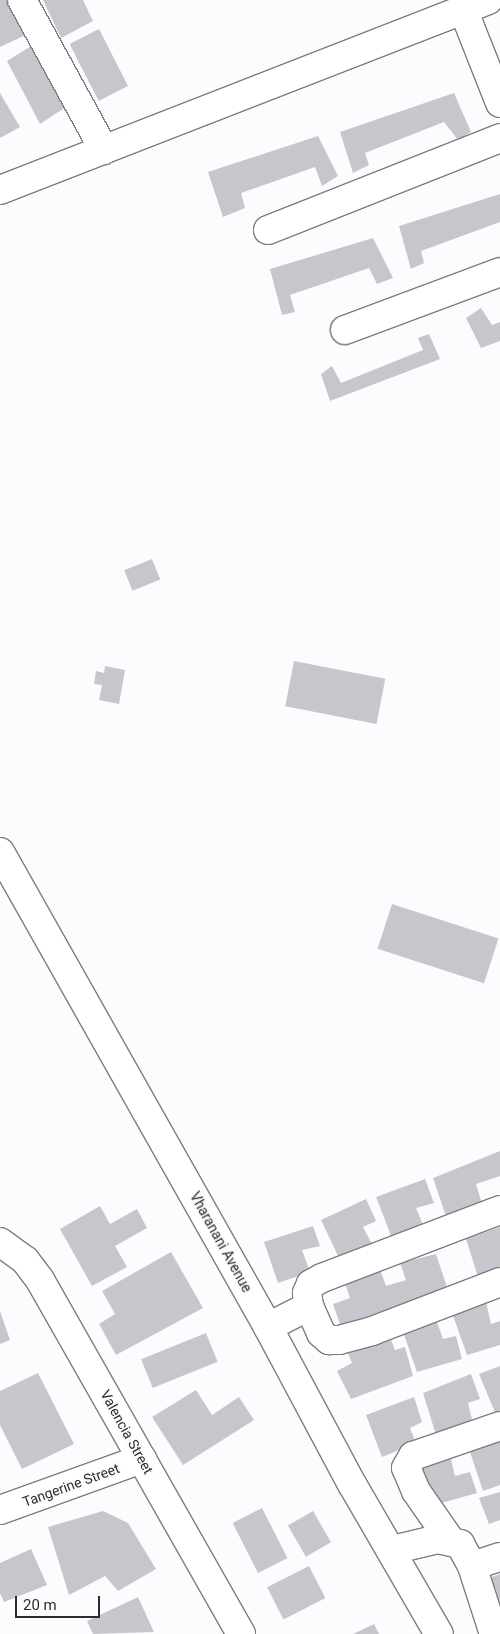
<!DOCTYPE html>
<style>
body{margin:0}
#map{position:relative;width:500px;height:1634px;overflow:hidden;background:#fcfbfe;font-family:Roboto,sans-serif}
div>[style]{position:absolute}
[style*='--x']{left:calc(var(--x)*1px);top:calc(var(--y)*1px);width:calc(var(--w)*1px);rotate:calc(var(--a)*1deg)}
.building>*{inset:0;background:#c8c6cc;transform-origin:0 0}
.roads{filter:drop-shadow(1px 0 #7e7d82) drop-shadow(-1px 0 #7e7d82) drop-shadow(0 1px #7e7d82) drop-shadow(0 -1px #7e7d82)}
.street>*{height:28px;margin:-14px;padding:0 14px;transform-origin:14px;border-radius:14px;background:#fff}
span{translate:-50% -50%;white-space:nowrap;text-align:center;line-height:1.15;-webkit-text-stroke:5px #fcfbfe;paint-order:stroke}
.street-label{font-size:14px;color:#2c2c2e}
.scale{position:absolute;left:15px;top:1596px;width:85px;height:22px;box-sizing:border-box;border:2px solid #2c2c2e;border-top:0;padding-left:6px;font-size:15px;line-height:18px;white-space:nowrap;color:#2c2c2e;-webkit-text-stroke:4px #fcfbfe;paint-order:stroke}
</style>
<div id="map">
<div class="building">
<i style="clip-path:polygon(0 0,10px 0,30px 33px,0 47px)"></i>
<i style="clip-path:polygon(43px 0,83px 0,93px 21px,61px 38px)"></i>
<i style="left:99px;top:29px;width:64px;height:33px;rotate:63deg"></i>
<i style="clip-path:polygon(33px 45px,69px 105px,40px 124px,7px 61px)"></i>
<i style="clip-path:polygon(0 93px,20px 127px,0 138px)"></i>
<i style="clip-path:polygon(454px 93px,471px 132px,458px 140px,444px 122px,365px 153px,369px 165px,353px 173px,340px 132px)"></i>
<i style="clip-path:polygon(318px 136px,338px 176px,322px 186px,315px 167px,241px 193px,245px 208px,223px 217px,208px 172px)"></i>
<i style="clip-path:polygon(500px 194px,500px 222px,421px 251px,424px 263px,411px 269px,399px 226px)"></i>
<i style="clip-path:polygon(373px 238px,393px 278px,377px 284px,369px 268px,290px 295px,295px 312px,282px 315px,270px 269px)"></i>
<i style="clip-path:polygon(481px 308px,492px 325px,500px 322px,500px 341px,481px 348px,466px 318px)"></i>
<i style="clip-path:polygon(429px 334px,440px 359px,330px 401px,321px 374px,332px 366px,341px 383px,423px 350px,418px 338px)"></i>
<i style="left:152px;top:559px;width:22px;height:30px;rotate:68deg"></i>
<i style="left:294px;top:661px;width:93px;height:46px;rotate:11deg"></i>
<i style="clip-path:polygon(105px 666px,125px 670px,119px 704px,99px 700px,102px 685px,94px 684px,96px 671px,104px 673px)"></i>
<i style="left:392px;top:904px;width:112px;height:47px;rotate:18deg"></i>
<i style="clip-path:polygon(500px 1151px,500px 1176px,476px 1184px,482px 1204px,447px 1219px,433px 1178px)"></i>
<i style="clip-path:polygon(425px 1179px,434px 1203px,416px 1208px,423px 1225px,392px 1238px,376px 1197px)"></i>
<i style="clip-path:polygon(366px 1199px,376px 1221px,363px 1227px,372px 1244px,340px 1260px,321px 1220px)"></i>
<i style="clip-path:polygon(100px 1206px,110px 1224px,137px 1209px,147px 1228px,115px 1246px,127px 1267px,92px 1286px,60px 1229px)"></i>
<i style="clip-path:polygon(313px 1226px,320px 1246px,302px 1250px,310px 1272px,278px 1283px,264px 1242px)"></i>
<i style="clip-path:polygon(500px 1227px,500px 1273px,479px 1280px,466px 1239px)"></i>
<i style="clip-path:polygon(171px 1252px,203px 1308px,116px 1355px,99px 1324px,115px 1314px,102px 1291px)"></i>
<i style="clip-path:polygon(436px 1254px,450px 1296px,343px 1333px,333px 1304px,350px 1298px,344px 1280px,380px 1269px,386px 1286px,406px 1280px,400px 1263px)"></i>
<i style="clip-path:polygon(486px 1302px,491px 1324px,500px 1321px,500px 1345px,467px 1355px,452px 1313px)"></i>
<i style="clip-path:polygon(0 1311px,10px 1340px,0 1344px)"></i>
<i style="clip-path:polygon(436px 1319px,443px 1339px,456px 1336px,462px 1359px,417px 1372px,402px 1329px)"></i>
<i style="left:206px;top:1333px;width:31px;height:70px;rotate:68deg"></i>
<i style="clip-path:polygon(390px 1337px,395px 1350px,405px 1347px,413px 1376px,351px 1399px,337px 1371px,352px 1363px,347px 1351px)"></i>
<i style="clip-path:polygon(500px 1366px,500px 1414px,496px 1415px,479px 1374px)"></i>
<i style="clip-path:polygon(38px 1373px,74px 1444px,22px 1469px,0 1425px,0 1391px)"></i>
<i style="clip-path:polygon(471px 1374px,480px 1399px,468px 1403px,473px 1423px,437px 1438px,423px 1393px)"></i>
<i style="clip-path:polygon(196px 1390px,212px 1415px,239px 1397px,254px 1420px,183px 1465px,152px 1417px)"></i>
<i style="clip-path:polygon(414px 1397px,422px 1422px,410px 1428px,416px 1443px,382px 1457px,366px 1415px)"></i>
<i style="clip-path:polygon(500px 1439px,500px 1485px,483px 1491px,469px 1449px)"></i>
<i style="clip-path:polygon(450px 1455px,455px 1476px,470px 1472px,477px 1493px,431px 1506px,419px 1465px)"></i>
<i style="clip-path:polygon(500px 1492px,500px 1520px,489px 1524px,479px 1498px)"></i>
<i style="left:262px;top:1508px;width:56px;height:33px;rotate:63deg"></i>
<i style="clip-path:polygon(103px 1511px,128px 1523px,156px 1569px,118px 1591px,105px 1576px,69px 1595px,48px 1527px)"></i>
<i style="left:313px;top:1511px;width:36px;height:29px;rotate:60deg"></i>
<i style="clip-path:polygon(31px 1549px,47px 1585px,4px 1602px,0 1593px,0 1563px)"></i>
<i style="left:309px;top:1566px;width:36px;height:47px;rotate:63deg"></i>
<i style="clip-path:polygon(500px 1574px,500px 1614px,489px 1578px)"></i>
<i style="clip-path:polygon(138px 1597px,154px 1632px,93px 1634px,87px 1621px)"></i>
<i style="clip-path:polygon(374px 1624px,379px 1634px,353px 1634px)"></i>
</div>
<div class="roads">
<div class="street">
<i style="--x:22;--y:0;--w:171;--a:61.3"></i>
<i style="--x:463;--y:9;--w:101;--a:68.5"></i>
<i style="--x:0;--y:190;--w:524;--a:-21.27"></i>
<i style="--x:268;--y:230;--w:250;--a:-21.6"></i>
<i style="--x:345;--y:330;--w:165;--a:-20.5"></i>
<i style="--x:0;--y:852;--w:545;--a:60.57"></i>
<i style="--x:268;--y:1327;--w:178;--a:61.9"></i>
<i style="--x:352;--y:1484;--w:173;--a:59.9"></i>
<i style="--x:500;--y:1210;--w:191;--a:159.1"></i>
<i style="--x:322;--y:1278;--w:13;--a:151"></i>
<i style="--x:311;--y:1284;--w:10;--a:114"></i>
<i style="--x:307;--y:1293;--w:13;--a:81"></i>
<i style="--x:309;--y:1306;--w:30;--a:66"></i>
<i style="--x:321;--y:1333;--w:11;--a:41"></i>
<i style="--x:329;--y:1340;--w:10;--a:0"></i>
<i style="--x:339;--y:1340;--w:34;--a:-15"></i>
<i style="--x:372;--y:1331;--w:137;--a:-20.9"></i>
<i style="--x:0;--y:1242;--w:31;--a:36"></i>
<i style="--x:25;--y:1260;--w:25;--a:53"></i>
<i style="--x:40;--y:1280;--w:407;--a:60.4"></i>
<i style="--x:268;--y:1327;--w:46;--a:-27.1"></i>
<i style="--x:0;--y:1510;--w:151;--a:-19.8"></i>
<i style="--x:450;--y:1540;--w:60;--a:-124.8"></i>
<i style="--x:416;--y:1491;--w:25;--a:-113"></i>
<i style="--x:406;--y:1468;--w:14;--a:-60"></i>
<i style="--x:413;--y:1456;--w:92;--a:-19"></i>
<i style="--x:392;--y:1550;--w:47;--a:-13.4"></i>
<i style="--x:438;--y:1539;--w:23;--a:13"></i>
<i style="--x:460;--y:1544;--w:25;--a:61"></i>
<i style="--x:472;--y:1566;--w:71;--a:72.1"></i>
<i style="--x:472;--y:1566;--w:29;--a:-18"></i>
</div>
</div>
<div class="street-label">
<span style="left:221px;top:1242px;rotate:61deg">Vharanani Avenue</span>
<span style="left:127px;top:1432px;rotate:61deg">Valencia Street</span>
<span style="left:71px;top:1485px;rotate:-20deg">Tangerine Street</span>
</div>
<div class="scale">20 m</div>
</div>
